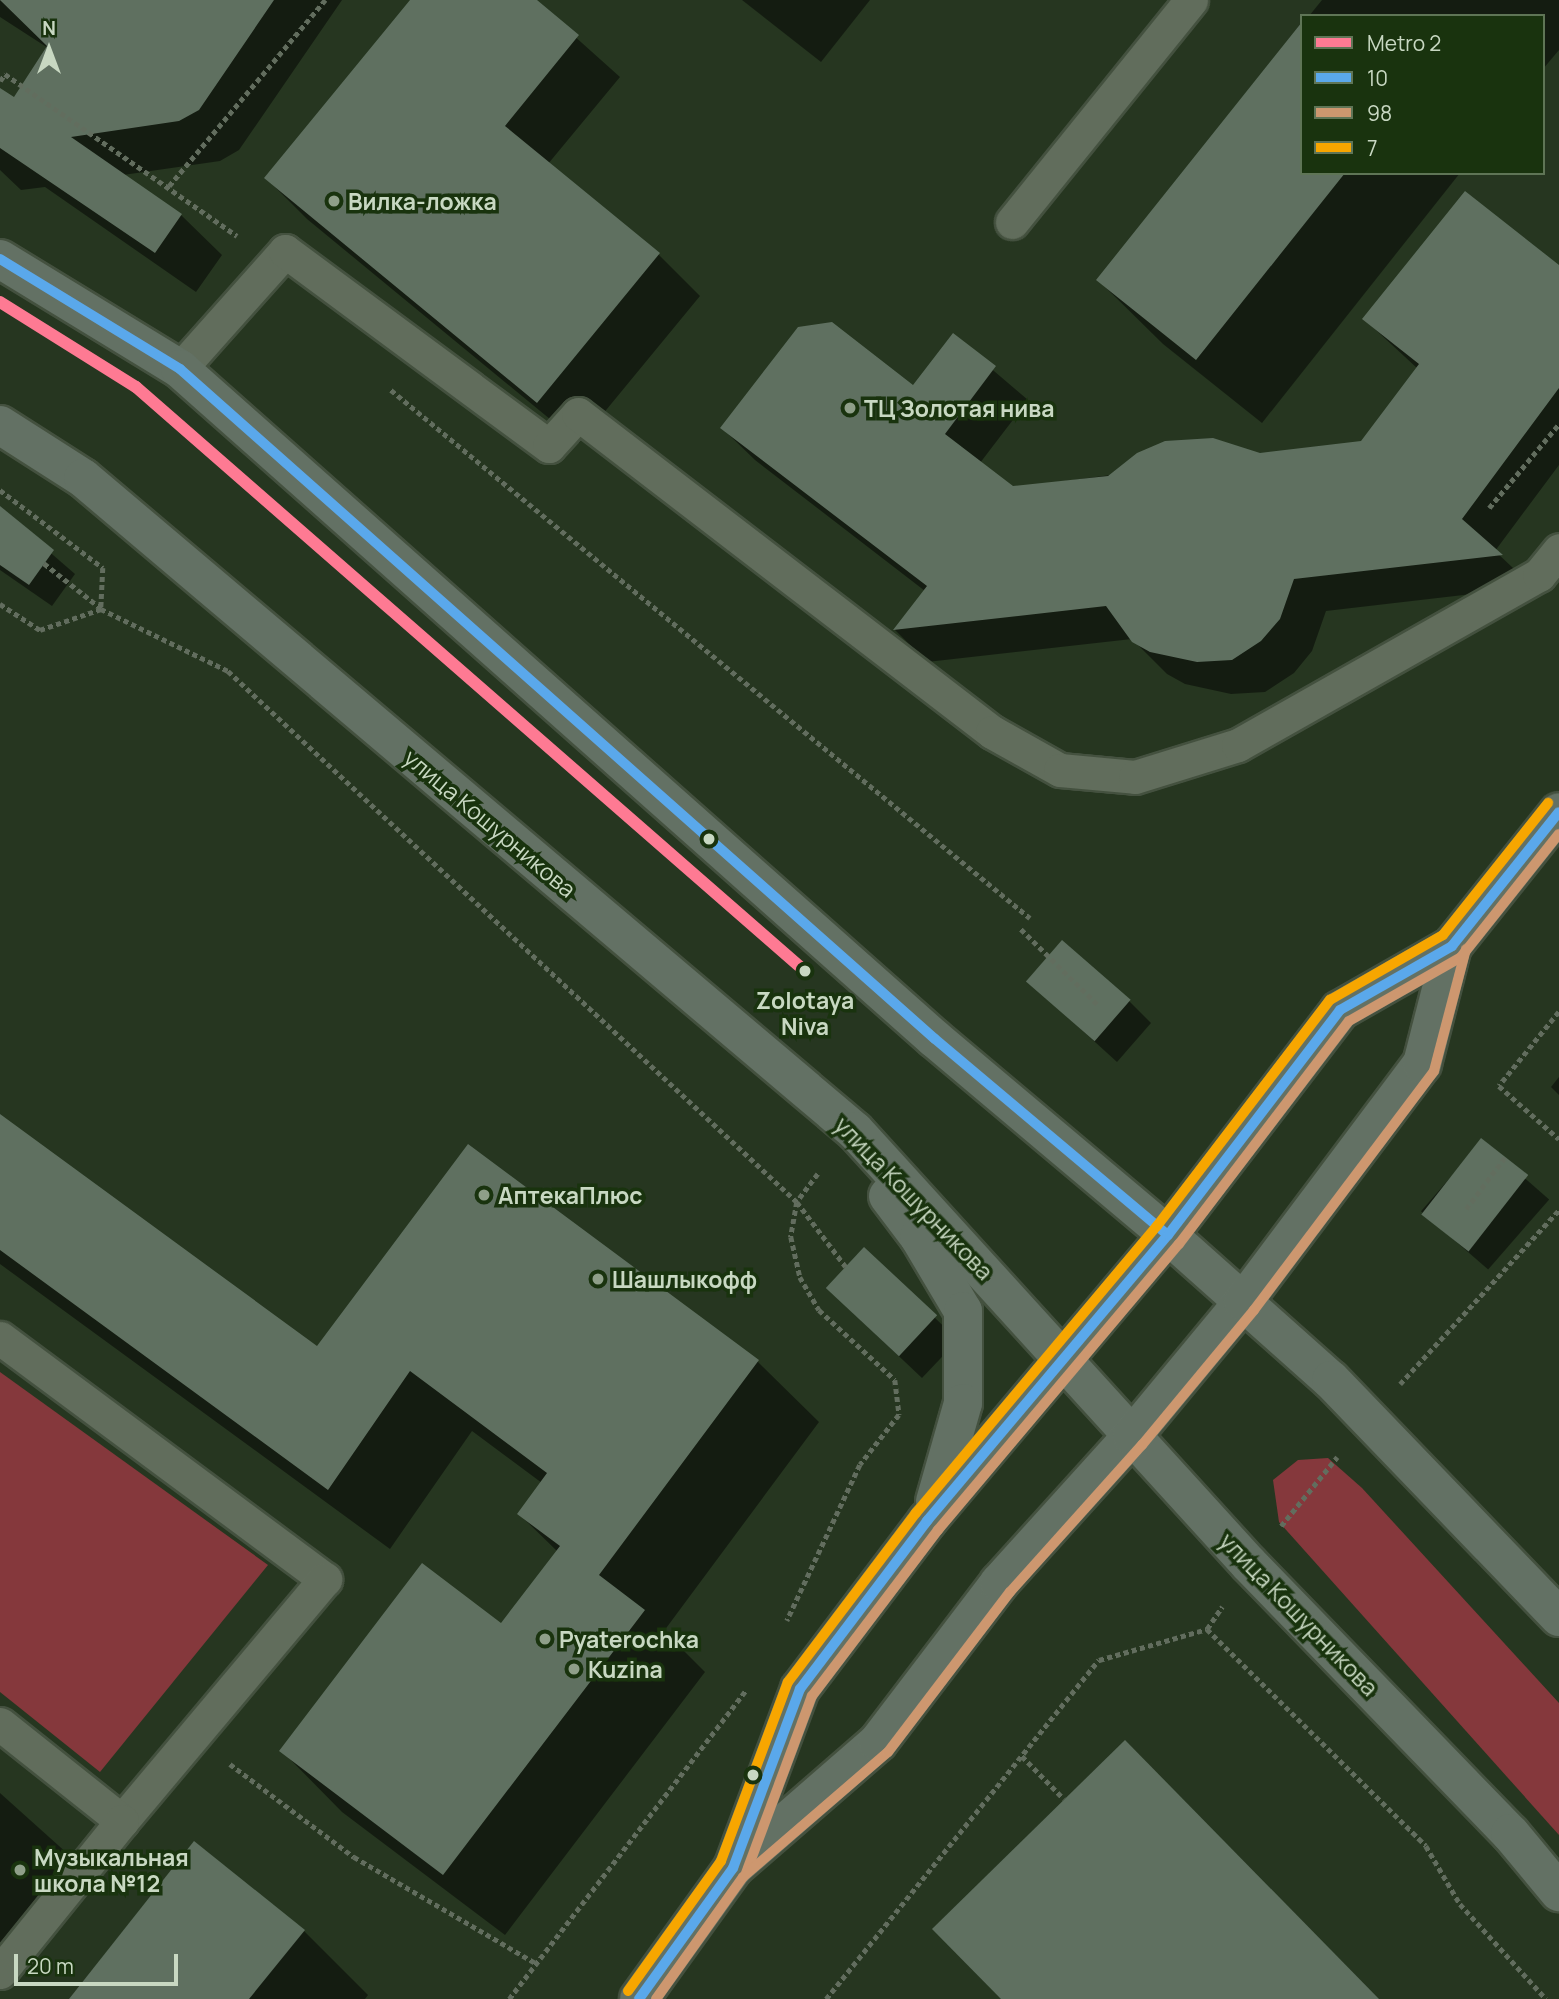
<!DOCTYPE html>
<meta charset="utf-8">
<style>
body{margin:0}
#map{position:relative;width:1559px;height:1999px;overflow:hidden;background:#263620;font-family:Manrope,sans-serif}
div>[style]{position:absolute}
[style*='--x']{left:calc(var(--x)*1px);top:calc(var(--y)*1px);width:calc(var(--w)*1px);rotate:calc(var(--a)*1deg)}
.green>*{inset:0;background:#85383c}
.shadow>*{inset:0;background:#0007;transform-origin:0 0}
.building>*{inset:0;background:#5f7060;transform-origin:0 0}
.path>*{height:4.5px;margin-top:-2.25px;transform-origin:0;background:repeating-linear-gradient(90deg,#626d5e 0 5px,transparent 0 8.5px)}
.roads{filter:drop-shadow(2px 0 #44513f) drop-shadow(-2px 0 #44513f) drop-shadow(0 2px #44513f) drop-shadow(0 -2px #44513f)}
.lane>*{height:33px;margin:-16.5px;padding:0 16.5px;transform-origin:16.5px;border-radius:16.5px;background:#616d5c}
.secondary>*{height:38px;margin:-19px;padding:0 19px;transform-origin:19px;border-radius:19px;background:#637164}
.bus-1>*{height:10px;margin:-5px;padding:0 5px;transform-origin:5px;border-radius:5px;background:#5aa8eb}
.bus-2>*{height:10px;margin:-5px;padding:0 5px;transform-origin:5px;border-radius:5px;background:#cd976f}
.bus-3>*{height:10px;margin:-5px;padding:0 5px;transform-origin:5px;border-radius:5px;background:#f7a600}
.metro-1>*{height:12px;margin:-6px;padding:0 6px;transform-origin:6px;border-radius:6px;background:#fe7a93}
.dots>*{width:19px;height:19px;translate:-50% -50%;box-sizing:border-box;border:4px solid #19330e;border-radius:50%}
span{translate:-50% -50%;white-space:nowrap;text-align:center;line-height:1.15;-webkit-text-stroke:7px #19330e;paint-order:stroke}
.poi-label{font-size:23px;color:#c8d8c2;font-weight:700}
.left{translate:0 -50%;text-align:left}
.street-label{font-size:23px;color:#c8d8c2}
.stop-label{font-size:23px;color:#c8d8c2;font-weight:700}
.legend{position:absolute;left:1300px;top:14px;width:245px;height:161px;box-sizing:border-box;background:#19330e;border:2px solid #5f7556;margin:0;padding:9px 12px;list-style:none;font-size:21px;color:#c8d8c2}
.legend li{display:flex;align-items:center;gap:14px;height:35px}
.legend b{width:35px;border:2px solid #5f7556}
.north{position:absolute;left:14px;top:14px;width:70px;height:70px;-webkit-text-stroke:5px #19330e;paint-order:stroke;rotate:0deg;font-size:19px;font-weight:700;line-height:28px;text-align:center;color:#c8d8c2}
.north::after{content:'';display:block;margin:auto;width:24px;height:32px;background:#c8d8c2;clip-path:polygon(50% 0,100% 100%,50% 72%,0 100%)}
.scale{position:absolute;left:14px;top:1954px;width:164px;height:32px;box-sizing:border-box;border:4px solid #c8d8c2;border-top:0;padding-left:9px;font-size:21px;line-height:24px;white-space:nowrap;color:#c8d8c2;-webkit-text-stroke:5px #19330e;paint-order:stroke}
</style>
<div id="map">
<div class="green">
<i style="clip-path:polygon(0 1372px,268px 1565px,100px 1772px,0 1692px)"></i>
<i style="clip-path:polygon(1328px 1458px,1362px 1488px,1559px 1703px,1559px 1835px,1279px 1522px,1273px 1480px,1298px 1460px)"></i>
</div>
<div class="shadow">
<i style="clip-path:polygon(0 0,342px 0,239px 150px,220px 161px,123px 175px,181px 215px,222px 255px,196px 292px,45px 187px,21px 190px,0 170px,0 121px,48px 48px,0 17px)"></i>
<i style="clip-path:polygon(413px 0,534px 0,620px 77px,548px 164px,659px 255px,700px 296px,579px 443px,307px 219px,266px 178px)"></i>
<i style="clip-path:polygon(742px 0,870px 0,821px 62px)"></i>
<i style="clip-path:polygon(1322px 0,1559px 0,1559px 50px,1543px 69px,1543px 16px,1309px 16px)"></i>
<i style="clip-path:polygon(1302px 173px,1460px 173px,1262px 423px,1163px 344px,1098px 280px)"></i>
<i style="clip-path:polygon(1559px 267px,1559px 465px,1495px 551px,1533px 587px,1326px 611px,1312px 651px,1294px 673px,1265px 692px,1231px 694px,1185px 684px,1167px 674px,1132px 639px,927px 662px,895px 630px,925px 591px,755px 460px,722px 428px,913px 387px,953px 336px,1028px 400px,980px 463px,1013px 488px,1362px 442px,1418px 369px,1364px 319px)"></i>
<i style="clip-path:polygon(0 509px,75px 574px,52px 606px,0 570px)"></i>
<i style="clip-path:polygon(1028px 981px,1129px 1001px,1151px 1023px,1117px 1062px)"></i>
<i style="clip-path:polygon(1559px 1077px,1559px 1095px,1551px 1087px)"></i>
<i style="clip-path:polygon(0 1116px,318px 1349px,468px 1146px,758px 1362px,819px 1422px,664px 1631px,705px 1672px,505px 1935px,342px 1812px,282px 1751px,502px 1625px,558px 1552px,519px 1514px,542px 1483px,472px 1431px,390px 1549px,0 1264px)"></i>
<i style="left:1482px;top:1141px;width:89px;height:93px;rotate:41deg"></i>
<i style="clip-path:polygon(864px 1250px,958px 1340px,922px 1378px,850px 1310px)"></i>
<i style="clip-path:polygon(0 1793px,88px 1872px,0 1975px)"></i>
<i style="clip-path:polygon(304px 1931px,368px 1995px,365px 1999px,71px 1999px)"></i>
</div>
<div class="building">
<i style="clip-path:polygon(0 0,274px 0,199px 110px,179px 121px,71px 137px,182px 214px,155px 253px,0 148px,0 88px,14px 97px,47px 46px)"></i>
<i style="clip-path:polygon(410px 0,537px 0,579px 35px,505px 126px,660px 253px,537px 403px,264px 178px)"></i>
<i style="clip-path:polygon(1302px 22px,1302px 173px,1345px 173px,1196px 360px,1096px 280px)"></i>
<i style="clip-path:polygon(1465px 191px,1559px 265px,1559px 388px,1462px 519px,1503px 555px,1294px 579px,1280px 619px,1261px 641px,1232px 660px,1197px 662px,1150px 652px,1132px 642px,1106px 606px,893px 630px,927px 586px,720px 428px,798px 327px,832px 322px,913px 385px,953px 333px,996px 366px,945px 434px,1013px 486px,1108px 476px,1137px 453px,1165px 441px,1213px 438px,1260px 453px,1361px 441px,1419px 364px,1362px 319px)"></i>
<i style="clip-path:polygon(0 506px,54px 550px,29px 585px,0 565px)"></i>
<i style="left:1062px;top:940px;width:91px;height:55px;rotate:41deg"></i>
<i style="clip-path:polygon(0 1114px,317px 1346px,468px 1144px,759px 1360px,599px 1575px,645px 1610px,443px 1875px,279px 1751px,422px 1563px,501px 1623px,560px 1546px,517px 1514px,547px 1473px,410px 1371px,328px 1490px,0 1250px)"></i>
<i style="left:1481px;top:1138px;width:60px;height:97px;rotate:38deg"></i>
<i style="left:864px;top:1247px;width:100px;height:56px;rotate:43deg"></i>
<i style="clip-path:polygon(1125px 1740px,1379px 1999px,1001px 1999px,932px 1929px)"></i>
<i style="clip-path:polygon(194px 1841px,305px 1930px,249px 1999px,69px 1999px)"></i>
</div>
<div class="path">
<i style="--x:0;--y:81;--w:9;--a:-54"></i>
<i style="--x:5;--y:74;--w:283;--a:34.9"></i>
<i style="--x:169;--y:186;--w:243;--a:-50"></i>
<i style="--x:391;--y:390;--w:829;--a:39.57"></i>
<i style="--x:0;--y:490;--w:129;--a:37.1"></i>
<i style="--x:103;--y:568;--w:41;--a:92.8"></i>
<i style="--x:101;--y:609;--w:141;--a:26"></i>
<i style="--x:228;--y:671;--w:778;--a:43.02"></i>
<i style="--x:797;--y:1202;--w:36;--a:100"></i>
<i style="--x:791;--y:1237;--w:41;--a:77.3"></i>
<i style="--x:800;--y:1277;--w:38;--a:60"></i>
<i style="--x:819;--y:1310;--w:103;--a:42.6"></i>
<i style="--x:895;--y:1380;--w:35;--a:83"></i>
<i style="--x:899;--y:1415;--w:63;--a:128"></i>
<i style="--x:860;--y:1465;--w:172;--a:115.1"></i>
<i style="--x:1489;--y:508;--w:109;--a:-50.2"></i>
<i style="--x:0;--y:604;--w:48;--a:33"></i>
<i style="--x:40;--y:630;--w:65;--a:-19"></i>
<i style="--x:101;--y:609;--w:73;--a:-141.7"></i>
<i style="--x:1021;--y:929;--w:110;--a:44.6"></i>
<i style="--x:1559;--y:1012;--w:95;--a:129"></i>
<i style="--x:1499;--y:1086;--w:80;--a:41.5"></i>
<i style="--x:818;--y:1174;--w:35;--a:127"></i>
<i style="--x:797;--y:1202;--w:81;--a:53"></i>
<i style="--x:1466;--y:1209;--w:65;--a:-53.1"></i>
<i style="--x:1400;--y:1384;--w:236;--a:-47.6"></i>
<i style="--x:1281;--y:1526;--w:89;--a:-50.9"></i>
<i style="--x:1207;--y:1629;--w:27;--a:-56"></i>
<i style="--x:1022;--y:1756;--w:60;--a:45.7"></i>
<i style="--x:230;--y:1764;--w:155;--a:36.9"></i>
<i style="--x:354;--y:1857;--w:212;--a:30.3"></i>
<i style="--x:509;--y:1999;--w:388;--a:-52.5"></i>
<i style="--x:826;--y:1999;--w:435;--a:-51.2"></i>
<i style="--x:1099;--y:1660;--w:112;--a:-16"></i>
<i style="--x:1207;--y:1629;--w:308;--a:44.7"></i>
<i style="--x:1426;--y:1846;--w:67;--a:59.6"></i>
<i style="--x:1460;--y:1904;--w:128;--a:47.8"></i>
</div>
<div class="roads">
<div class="lane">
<i style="--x:1012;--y:222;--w:285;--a:-51.1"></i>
<i style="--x:180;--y:369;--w:158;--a:-48.3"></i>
<i style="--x:285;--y:251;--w:328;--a:36.5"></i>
<i style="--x:549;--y:446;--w:43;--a:-47.8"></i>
<i style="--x:578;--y:414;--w:522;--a:37.53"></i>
<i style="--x:992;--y:732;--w:78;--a:29.2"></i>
<i style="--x:1060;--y:770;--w:75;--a:5.3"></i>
<i style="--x:1135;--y:777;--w:108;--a:-17.3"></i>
<i style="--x:1238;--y:745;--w:346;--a:-29.5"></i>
<i style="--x:1539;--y:575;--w:32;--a:-51"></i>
<i style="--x:0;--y:1338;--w:405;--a:36.6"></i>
<i style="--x:325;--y:1579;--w:316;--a:130"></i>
<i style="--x:0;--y:1724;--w:156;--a:38.5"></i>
<i style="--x:122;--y:1821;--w:194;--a:128.9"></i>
</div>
<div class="secondary">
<i style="--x:0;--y:259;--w:211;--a:31.4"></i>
<i style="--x:180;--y:369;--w:1009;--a:41.59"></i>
<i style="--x:935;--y:1039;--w:304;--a:40.1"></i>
<i style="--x:1168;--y:1235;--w:218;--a:41.7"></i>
<i style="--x:1331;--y:1380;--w:329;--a:46.1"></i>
<i style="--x:0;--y:425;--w:98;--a:32.6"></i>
<i style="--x:83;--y:478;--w:1011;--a:40.23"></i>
<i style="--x:855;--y:1131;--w:585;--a:47.7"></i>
<i style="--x:1249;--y:1564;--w:375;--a:45.9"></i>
<i style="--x:1510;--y:1833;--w:77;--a:50.3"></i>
<i style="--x:888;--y:1196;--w:51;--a:52.9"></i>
<i style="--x:919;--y:1237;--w:86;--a:59.3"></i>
<i style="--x:963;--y:1311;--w:92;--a:90"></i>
<i style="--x:963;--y:1403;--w:102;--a:105.9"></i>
<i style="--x:733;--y:1868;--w:191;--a:-69.5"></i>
<i style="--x:800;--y:1689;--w:211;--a:-52.9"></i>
<i style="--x:927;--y:1521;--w:374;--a:-49.9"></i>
<i style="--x:1168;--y:1235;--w:283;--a:-52.6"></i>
<i style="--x:1340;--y:1010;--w:129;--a:-29.7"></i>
<i style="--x:1452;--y:946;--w:171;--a:-51.4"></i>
<i style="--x:639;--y:1999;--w:161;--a:-54.3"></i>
<i style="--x:733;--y:1868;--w:192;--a:-41"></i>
<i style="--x:878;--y:1742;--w:200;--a:-52.7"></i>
<i style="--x:999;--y:1583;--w:198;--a:-47.9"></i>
<i style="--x:1132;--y:1436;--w:174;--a:-50.4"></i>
<i style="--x:1243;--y:1302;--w:298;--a:-53.1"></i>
<i style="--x:1422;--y:1064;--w:122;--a:-75.7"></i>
</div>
</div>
<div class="bus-1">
<i style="--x:0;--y:259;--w:211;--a:31.4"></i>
<i style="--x:180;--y:369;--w:1009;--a:41.59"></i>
<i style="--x:935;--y:1039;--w:304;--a:40.1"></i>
<i style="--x:639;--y:1999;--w:161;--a:-54.3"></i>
<i style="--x:733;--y:1868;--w:191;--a:-69.5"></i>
<i style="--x:800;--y:1689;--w:211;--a:-52.9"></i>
<i style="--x:927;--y:1521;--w:374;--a:-49.9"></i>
<i style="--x:1168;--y:1235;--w:283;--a:-52.6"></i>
<i style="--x:1340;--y:1010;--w:129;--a:-29.7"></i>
<i style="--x:1452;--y:946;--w:171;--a:-51.4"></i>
</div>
<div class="bus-2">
<i style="--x:746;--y:1873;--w:189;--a:-69.6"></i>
<i style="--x:812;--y:1696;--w:208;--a:-52.8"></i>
<i style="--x:938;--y:1530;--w:374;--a:-49.9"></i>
<i style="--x:1179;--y:1244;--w:280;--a:-52.7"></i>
<i style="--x:1349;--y:1021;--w:129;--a:-29.7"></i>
<i style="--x:1461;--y:957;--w:157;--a:-51.5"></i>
<i style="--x:656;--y:1999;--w:150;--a:-54.5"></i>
<i style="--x:743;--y:1877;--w:191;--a:-40.8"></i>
<i style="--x:888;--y:1752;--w:201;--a:-52.7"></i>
<i style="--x:1010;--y:1592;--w:198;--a:-48.1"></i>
<i style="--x:1142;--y:1445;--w:175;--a:-50.3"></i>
<i style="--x:1254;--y:1310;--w:299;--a:-53"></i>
<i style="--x:1434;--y:1071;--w:126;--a:-75.3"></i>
</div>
<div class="bus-3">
<i style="--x:628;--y:1991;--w:160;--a:-54.4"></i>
<i style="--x:721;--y:1861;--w:191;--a:-69.5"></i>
<i style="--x:788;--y:1682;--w:212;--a:-52.9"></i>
<i style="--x:916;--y:1513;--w:375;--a:-50"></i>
<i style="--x:1157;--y:1226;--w:285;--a:-52.6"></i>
<i style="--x:1330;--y:1000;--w:130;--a:-29.9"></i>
<i style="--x:1443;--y:935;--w:169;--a:-51.5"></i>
</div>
<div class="metro-1">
<i style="--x:0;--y:302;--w:160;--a:32"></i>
<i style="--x:136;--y:387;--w:891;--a:41.13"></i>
</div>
<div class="dots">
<i style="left:334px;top:201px;background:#8f9f89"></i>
<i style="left:850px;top:408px;background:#8f9f89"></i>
<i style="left:709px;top:839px;background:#c8d8c2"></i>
<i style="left:805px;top:971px;background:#c8d8c2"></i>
<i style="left:484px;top:1195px;background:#8f9f89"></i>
<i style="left:598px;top:1279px;background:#8f9f89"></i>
<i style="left:545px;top:1639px;background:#8f9f89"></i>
<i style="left:574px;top:1669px;background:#8f9f89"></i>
<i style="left:753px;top:1775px;background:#c8d8c2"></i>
<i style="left:20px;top:1870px;background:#8f9f89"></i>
</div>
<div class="poi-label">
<span class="left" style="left:348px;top:201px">Вилка-ложка</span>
<span class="left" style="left:864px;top:408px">ТЦ Золотая нива</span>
<span class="left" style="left:498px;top:1195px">АптекаПлюс</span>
<span class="left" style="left:612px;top:1279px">Шашлыкофф</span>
<span class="left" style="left:559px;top:1639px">Pyaterochka</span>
<span class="left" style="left:588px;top:1669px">Kuzina</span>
<span class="left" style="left:34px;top:1870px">Музыкальная<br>школа №12</span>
</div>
<div class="street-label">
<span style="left:490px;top:823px;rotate:40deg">улица Кошурникова</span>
<span style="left:914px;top:1198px;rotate:46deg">улица Кошурникова</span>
<span style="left:1299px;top:1614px;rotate:46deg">улица Кошурникова</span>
</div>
<div class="stop-label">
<span style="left:805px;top:1013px">Zolotaya<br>Niva</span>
</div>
<ul class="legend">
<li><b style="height:9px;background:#fe7a93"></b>Metro 2</li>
<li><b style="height:9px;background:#5aa8eb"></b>10</li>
<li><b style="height:9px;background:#cd976f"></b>98</li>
<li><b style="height:9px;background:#f7a600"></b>7</li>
</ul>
<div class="north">N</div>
<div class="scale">20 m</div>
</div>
